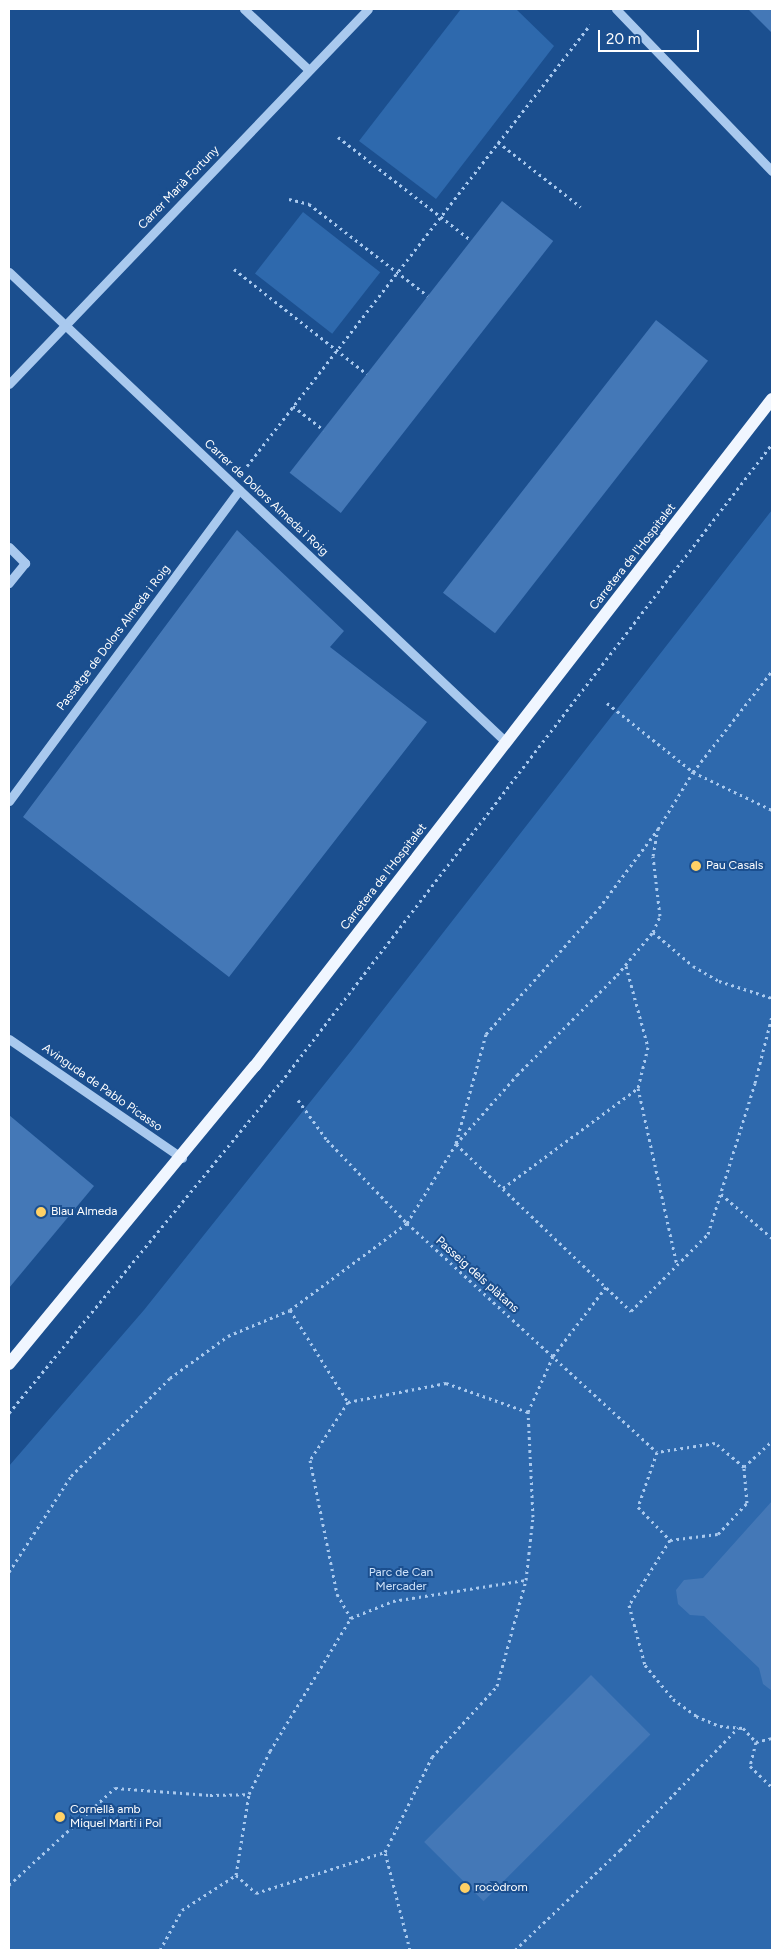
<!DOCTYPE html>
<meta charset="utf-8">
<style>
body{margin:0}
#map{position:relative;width:781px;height:1959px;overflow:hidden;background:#1b4f8f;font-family:Figtree,sans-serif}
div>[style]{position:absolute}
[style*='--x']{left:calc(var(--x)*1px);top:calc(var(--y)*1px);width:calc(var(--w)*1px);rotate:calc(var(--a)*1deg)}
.green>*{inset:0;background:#2e69ad;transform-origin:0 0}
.building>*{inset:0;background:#4478b7;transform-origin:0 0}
.path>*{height:3px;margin-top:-1.5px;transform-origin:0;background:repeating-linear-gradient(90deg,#a9c9ee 0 2.5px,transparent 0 6.5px)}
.minor>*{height:9px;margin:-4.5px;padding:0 4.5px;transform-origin:4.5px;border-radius:4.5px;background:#a9c9ee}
.major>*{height:12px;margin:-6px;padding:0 6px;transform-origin:6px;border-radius:6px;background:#f0f6ff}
.dots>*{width:14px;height:14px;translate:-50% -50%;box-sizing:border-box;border:2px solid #1b4f8f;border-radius:50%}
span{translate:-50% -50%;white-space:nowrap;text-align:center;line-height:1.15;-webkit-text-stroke:4px #1b4f8f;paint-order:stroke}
.street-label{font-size:12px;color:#fff}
.poi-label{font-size:12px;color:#fff}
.left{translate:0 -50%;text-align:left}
.park-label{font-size:12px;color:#cfe3fa}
.frame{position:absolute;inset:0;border:10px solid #fff;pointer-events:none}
.scale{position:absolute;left:598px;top:30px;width:101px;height:22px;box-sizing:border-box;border:2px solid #fff;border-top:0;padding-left:6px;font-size:15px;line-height:18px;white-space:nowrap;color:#fff;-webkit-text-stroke:4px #1b4f8f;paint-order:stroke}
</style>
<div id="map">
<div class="green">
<i style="clip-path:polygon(461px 9px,516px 9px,554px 46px,436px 199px,359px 141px)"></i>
<i style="left:303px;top:212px;width:98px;height:78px;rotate:38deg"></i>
<i style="clip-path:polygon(772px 510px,772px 1950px,9px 1950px,9px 1466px,144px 1310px,351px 1051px)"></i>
</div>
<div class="building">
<i style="clip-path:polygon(748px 9px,772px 9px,772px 33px)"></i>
<i style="left:502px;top:201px;width:65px;height:345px;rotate:38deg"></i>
<i style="left:656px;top:320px;width:66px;height:346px;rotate:38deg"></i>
<i style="clip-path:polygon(237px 530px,344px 631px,330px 647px,427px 722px,229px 977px,23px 817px)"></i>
<i style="clip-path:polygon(9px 1115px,94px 1186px,9px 1288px)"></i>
<i style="clip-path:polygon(772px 1501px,772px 1691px,763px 1684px,759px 1668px,704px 1616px,690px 1615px,678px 1604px,676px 1590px,684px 1580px,703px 1578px)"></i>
<i style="left:591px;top:1675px;width:84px;height:236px;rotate:45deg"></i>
</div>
<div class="path">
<i style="--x:338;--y:137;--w:168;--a:37.8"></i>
<i style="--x:498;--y:142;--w:105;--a:38.1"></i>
<i style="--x:289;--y:199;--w:21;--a:14"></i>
<i style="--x:309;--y:204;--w:150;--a:37.7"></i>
<i style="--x:234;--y:269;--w:169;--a:38.3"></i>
<i style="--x:293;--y:406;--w:39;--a:38"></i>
<i style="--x:247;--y:466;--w:559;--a:-52.13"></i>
<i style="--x:607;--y:703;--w:110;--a:38.7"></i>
<i style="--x:693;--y:772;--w:88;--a:25.7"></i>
<i style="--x:653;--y:932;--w:52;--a:40.4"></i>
<i style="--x:693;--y:966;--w:30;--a:30"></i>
<i style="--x:719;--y:981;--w:56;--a:17.8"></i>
<i style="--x:626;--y:966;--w:84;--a:74.8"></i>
<i style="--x:648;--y:1047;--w:42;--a:103.7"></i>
<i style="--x:298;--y:1100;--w:49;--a:54.1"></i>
<i style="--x:327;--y:1140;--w:115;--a:46.1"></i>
<i style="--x:407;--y:1223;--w:339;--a:42.5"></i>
<i style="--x:657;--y:1452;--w:58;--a:109.1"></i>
<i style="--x:638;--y:1507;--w:46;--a:45.9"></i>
<i style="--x:670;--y:1540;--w:48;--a:-7.1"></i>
<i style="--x:718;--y:1534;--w:42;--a:-46.9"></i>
<i style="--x:747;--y:1503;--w:36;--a:-95"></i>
<i style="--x:744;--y:1467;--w:38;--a:-140"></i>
<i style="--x:715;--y:1443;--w:59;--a:171.2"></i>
<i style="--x:456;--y:1143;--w:113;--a:-74.6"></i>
<i style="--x:486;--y:1034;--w:169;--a:-48.1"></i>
<i style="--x:599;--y:908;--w:99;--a:-53.2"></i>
<i style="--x:658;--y:829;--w:67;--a:-58.4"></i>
<i style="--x:693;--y:772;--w:128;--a:-52"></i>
<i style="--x:456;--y:1144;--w:242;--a:43.7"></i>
<i style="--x:631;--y:1311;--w:109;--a:-45"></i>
<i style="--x:708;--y:1234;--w:158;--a:-72.7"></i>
<i style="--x:755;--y:1083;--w:69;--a:-75.8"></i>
<i style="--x:503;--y:1188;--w:168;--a:-36.5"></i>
<i style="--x:638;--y:1088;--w:181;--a:77.6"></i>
<i style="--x:721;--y:1194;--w:67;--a:40.8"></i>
<i style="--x:290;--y:1310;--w:109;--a:57.8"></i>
<i style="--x:348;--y:1402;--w:69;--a:123.2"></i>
<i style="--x:310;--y:1460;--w:137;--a:78.6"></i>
<i style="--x:337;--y:1594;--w:28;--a:60"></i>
<i style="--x:351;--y:1618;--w:45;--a:-22"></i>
<i style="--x:393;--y:1601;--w:135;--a:-9"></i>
<i style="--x:348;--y:1402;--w:100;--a:-11"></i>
<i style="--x:446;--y:1383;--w:87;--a:19.5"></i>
<i style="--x:9;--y:1413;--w:428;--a:-50.6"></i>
<i style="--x:281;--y:1082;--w:805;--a:-52.42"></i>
<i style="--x:744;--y:1467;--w:38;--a:-43"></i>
<i style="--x:670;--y:1540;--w:77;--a:122.2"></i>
<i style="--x:629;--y:1605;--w:62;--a:75.1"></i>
<i style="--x:645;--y:1665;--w:44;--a:50.5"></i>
<i style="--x:673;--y:1699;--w:29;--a:36"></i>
<i style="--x:696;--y:1716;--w:26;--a:23"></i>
<i style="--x:720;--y:1726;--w:23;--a:5"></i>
<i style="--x:743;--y:1728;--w:19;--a:47"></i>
<i style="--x:756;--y:1742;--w:16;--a:-14"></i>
<i style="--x:9;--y:1572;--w:114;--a:-57.1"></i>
<i style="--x:71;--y:1476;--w:139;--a:-44.7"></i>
<i style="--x:170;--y:1378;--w:72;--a:-35.9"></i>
<i style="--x:228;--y:1336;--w:67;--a:-22.8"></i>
<i style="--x:290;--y:1310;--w:146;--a:-36.6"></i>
<i style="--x:407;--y:1223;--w:93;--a:-58.2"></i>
<i style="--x:456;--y:1144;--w:92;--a:-48.5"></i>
<i style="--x:517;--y:1075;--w:141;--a:-45"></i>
<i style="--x:617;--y:975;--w:56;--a:-50.1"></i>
<i style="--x:653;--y:932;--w:17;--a:-66"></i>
<i style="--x:660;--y:916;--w:60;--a:-96.7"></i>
<i style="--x:653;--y:856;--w:27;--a:-80"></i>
<i style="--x:756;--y:1742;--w:25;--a:104"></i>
<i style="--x:750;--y:1766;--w:30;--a:44"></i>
<i style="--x:236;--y:1875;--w:27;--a:42"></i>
<i style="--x:256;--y:1893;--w:135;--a:-17.6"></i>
<i style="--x:9;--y:1885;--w:144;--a:-42.5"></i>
<i style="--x:115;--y:1788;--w:95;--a:4.2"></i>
<i style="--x:210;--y:1795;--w:39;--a:-1"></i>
<i style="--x:160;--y:1950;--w:46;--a:-61.2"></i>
<i style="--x:182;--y:1910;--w:64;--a:-32.9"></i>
<i style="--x:236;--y:1875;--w:82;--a:-80.9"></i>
<i style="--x:249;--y:1794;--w:48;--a:-64"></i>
<i style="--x:270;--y:1751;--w:156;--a:-58.7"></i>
<i style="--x:410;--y:1950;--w:101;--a:-104.3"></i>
<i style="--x:385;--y:1852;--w:106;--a:-63.7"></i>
<i style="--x:432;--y:1757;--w:96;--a:-47.5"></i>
<i style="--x:497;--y:1686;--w:110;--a:-74.7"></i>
<i style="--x:526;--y:1580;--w:63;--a:-83.7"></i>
<i style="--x:533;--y:1517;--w:105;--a:-92.7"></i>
<i style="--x:528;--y:1412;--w:61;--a:-65.9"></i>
<i style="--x:553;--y:1356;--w:87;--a:-52.5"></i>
<i style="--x:515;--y:1950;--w:145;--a:-43.6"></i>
<i style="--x:620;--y:1850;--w:170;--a:-46"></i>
</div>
<div class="minor">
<i style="--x:244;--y:9;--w:89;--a:43.2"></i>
<i style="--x:616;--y:9;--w:225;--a:46.1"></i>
<i style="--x:9;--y:272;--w:684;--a:43.4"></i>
<i style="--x:9;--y:384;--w:519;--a:-46.25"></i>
<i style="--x:9;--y:547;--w:23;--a:45"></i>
<i style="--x:25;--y:563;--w:26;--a:129"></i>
<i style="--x:9;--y:801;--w:387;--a:-53.5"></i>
<i style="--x:9;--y:1039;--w:210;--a:34.5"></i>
</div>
<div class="major">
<i style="--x:9;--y:1364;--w:386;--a:-50.5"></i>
<i style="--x:255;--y:1066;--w:844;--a:-52.22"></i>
</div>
<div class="dots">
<i style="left:696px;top:866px;background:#ffd166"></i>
<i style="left:41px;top:1212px;background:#ffd166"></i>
<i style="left:60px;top:1817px;background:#ffd166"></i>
<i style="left:465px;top:1888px;background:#ffd166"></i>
</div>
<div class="street-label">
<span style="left:179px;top:188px;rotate:-46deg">Carrer Marià Fortuny</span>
<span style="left:266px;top:498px;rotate:43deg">Carrer de Dolors Almeda i Roig</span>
<span style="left:633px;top:557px;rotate:-52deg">Carretera de l'Hospitalet</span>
<span style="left:114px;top:638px;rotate:-53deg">Passatge de Dolors Almeda i Roig</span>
<span style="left:384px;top:877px;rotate:-52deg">Carretera de l'Hospitalet</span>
<span style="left:102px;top:1088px;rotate:35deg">Avinguda de Pablo Picasso</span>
<span style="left:477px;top:1275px;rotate:42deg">Passeig dels plàtans</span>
</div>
<div class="poi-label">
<span class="left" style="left:706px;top:866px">Pau Casals</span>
<span class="left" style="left:51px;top:1212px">Blau Almeda</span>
<span class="left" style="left:70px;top:1817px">Cornellà amb<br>Miquel Martí i Pol</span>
<span class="left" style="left:475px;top:1888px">rocòdrom</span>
</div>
<div class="park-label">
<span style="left:401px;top:1580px">Parc de Can<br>Mercader</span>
</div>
<div class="frame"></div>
<div class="scale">20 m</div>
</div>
